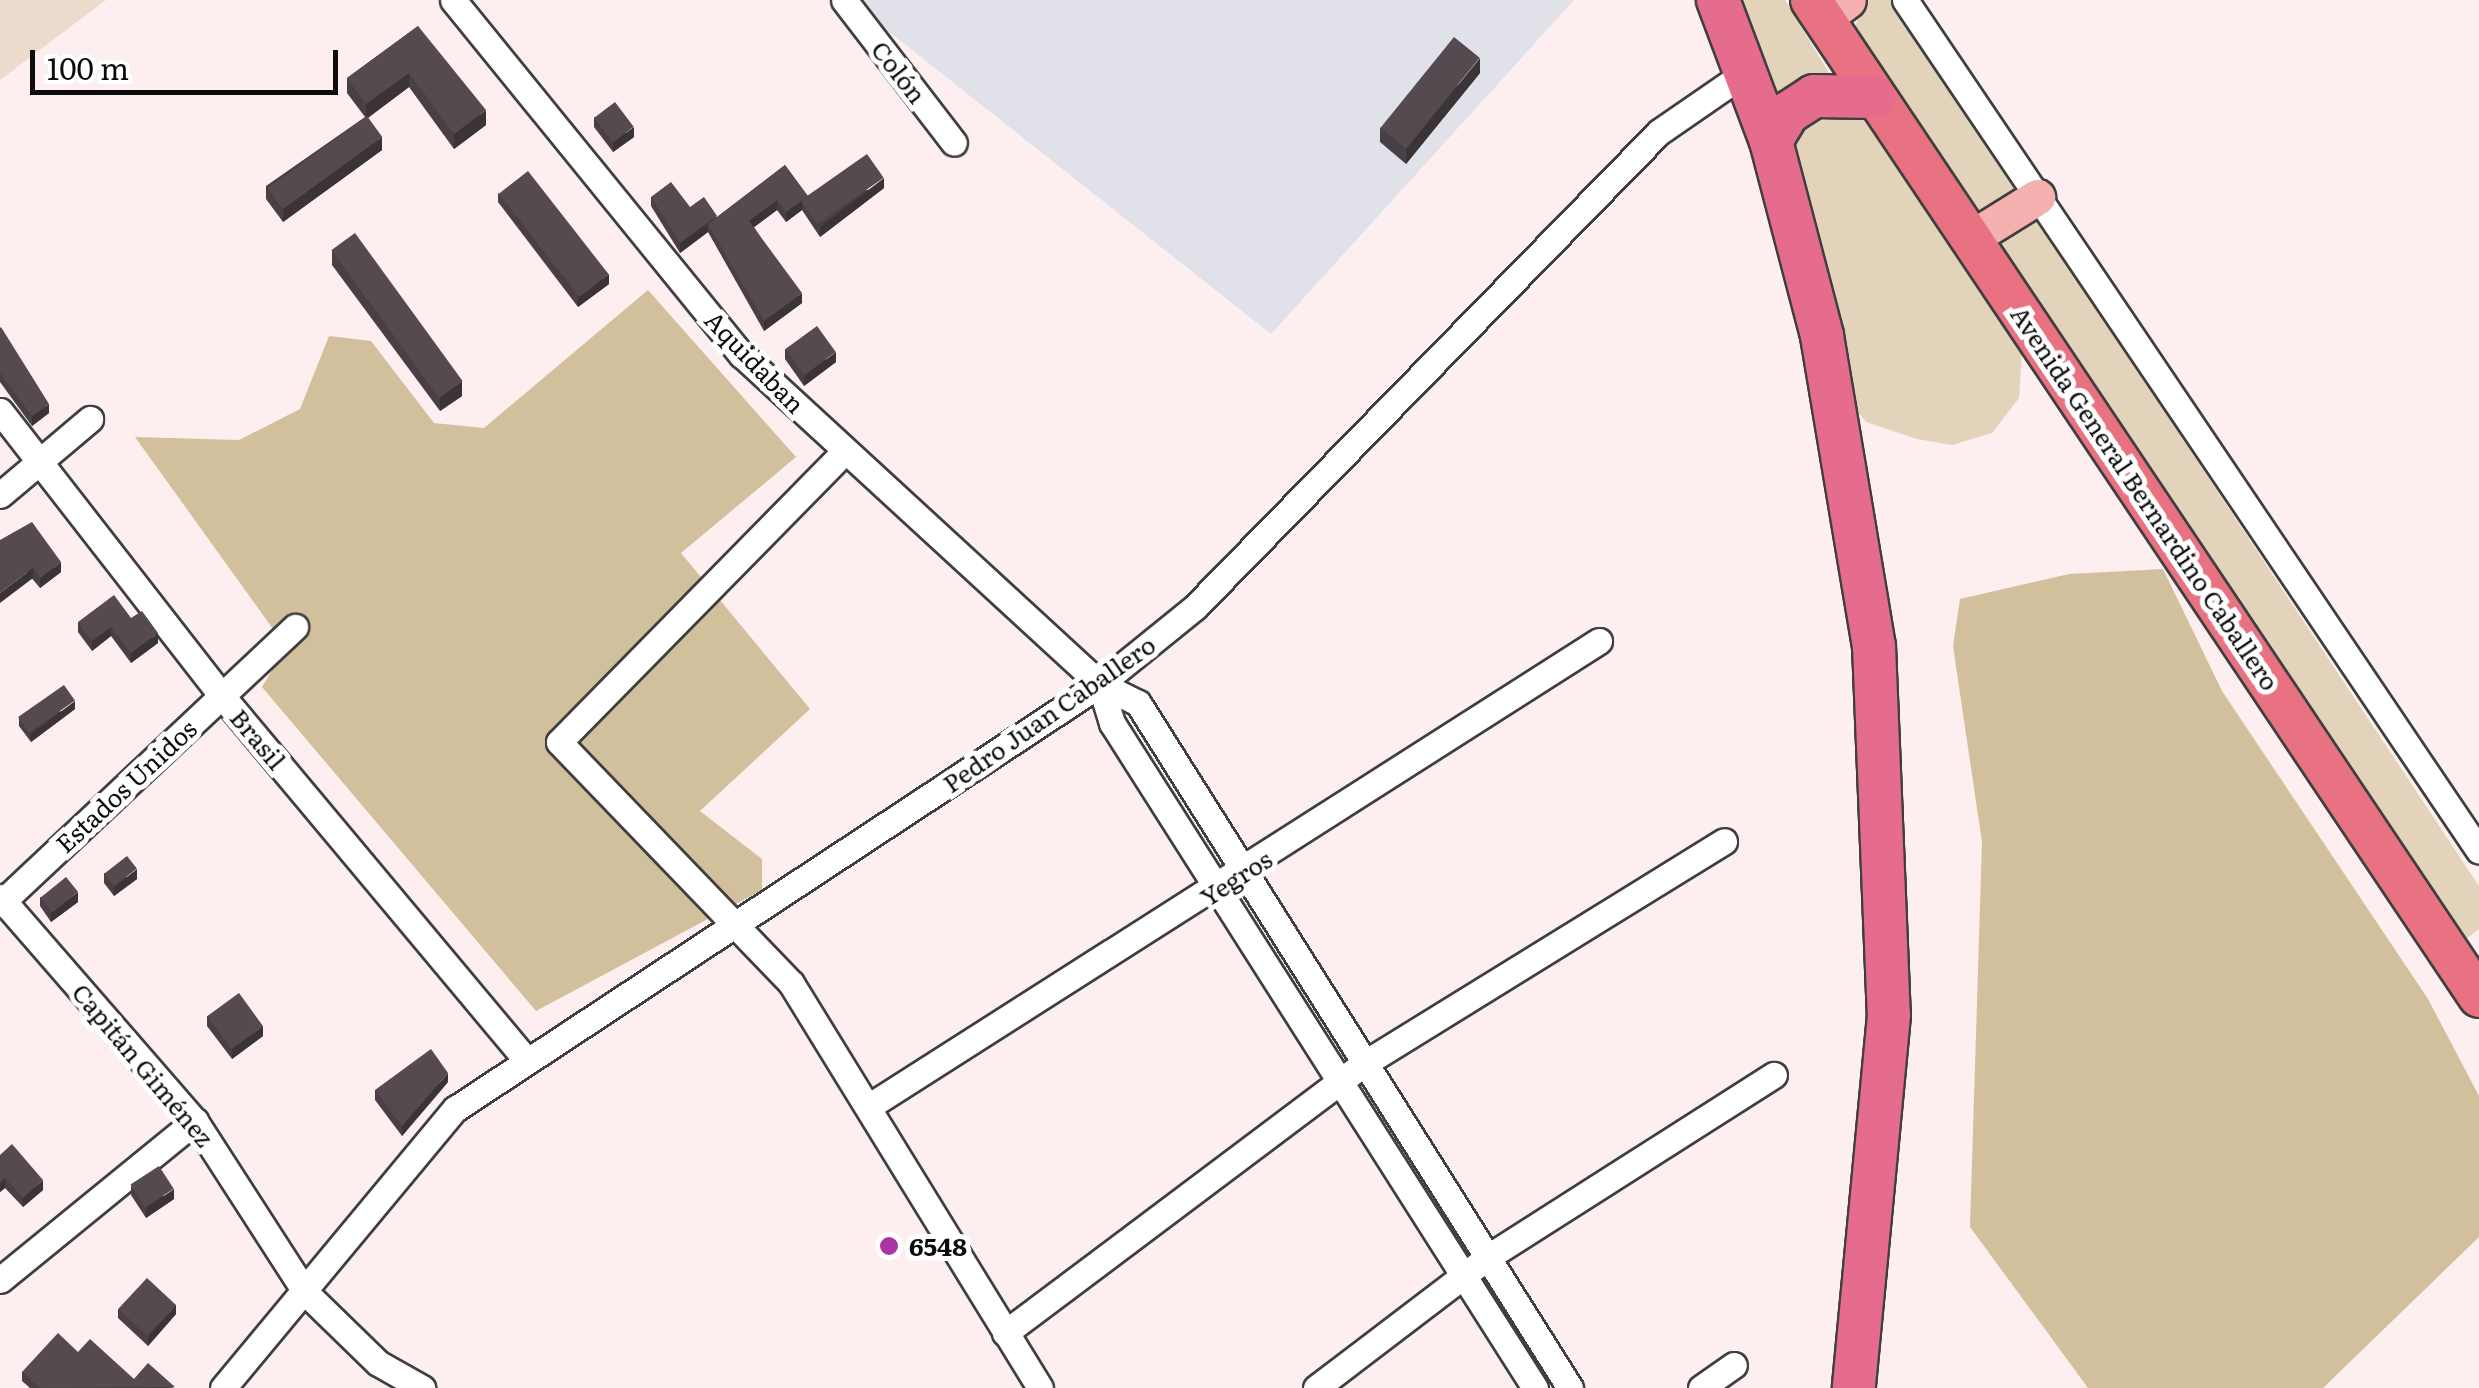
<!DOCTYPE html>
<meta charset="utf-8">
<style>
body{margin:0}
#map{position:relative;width:2479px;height:1388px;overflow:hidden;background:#fdeeef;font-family:Literata,serif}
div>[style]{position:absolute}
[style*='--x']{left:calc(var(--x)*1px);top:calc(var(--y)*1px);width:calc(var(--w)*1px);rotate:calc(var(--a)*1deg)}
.industrial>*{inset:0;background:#e1e1ea}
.green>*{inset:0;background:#e3d3bb}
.forest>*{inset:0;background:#d2c09c}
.pitch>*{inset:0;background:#ecdbcc}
.roads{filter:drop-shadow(2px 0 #3f3f3f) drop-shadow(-2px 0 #3f3f3f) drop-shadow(0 2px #3f3f3f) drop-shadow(0 -2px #3f3f3f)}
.minor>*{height:25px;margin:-12.5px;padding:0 12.5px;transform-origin:12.5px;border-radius:12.5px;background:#fff}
.secondary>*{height:35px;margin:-17.5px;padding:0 17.5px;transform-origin:17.5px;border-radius:17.5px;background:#f5b0b0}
.primary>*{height:40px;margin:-20px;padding:0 20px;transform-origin:20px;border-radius:20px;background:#e87281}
.trunk>*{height:42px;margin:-21px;padding:0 21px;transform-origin:21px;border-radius:21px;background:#e66c8e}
.wall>*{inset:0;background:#484044}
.shaded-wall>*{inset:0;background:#3b3437}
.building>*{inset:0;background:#544a4f;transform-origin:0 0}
.dots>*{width:28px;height:28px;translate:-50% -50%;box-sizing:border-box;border:5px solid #fff;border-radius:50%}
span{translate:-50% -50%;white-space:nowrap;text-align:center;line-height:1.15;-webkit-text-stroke:10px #fff;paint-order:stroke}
.street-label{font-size:25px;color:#0c0c0c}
.poi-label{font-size:25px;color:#0c0c0c;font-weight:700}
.left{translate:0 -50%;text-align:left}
.scale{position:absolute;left:30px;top:50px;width:308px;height:45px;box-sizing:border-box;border:5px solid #0c0c0c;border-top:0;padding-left:12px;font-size:30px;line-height:35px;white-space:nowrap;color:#0c0c0c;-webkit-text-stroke:8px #fff;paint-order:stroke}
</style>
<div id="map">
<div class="industrial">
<i style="clip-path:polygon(849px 0,1574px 0,1271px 334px)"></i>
</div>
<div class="green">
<i style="clip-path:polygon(1728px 0,1785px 0,1834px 81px,1771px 107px)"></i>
<i style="clip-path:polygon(1864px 0,1897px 0,2015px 171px,2018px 192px,1999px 212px,1972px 213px,1854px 31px)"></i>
<i style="clip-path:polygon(1833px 113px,1866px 121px,2022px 350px,2019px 398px,1992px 433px,1952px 445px,1917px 439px,1866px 422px,1853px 406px,1787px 167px,1795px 131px)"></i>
<i style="clip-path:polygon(2035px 216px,2479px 886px,2479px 929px,2462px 942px,1993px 241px)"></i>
</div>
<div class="forest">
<i style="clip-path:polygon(648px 290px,796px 457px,681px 553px,810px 709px,700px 811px,762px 859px,762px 890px,536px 1011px,262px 687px,286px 647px,135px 437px,239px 440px,300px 409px,329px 336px,371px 341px,434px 423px,484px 428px)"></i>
<i style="clip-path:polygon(2163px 569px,2222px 691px,2428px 999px,2479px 1096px,2479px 1237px,2323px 1388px,2088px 1388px,1970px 1227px,1982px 842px,1953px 646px,1960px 599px,2069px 574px)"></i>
</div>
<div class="pitch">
<i style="clip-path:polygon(0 0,106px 0,0 80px)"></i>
</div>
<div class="roads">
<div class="minor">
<i style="--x:453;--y:0;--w:458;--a:50.9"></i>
<i style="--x:742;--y:355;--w:486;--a:42.6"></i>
<i style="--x:1100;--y:684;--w:42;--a:26.6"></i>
<i style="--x:1138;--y:703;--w:810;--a:57.76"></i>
<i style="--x:844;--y:0;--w:180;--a:52.4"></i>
<i style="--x:1905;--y:0;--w:1026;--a:56"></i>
<i style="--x:0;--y:411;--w:361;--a:52.1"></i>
<i style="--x:222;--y:696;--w:473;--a:50.1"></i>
<i style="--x:845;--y:451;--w:408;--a:134.5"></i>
<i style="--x:559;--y:742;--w:335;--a:46.1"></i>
<i style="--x:791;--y:983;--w:475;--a:58.4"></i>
<i style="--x:0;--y:495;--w:118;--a:-40.2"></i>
<i style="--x:1100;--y:684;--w:41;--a:72.9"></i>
<i style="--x:1112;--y:723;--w:788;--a:57.54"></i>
<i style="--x:0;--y:897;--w:297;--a:49"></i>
<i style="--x:195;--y:1121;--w:205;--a:57.2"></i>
<i style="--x:306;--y:1293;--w:100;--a:44.2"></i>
<i style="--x:378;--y:1363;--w:51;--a:29.6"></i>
<i style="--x:0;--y:904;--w:405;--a:-43.2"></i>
<i style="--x:868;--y:1107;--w:867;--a:-32.52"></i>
<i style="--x:0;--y:1280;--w:252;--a:-39.2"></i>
<i style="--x:1005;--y:1333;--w:450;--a:-36.9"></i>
<i style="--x:1365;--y:1063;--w:422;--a:-31.7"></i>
<i style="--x:223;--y:1388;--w:363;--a:-50.3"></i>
<i style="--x:455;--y:1109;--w:772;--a:-33.38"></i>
<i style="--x:1100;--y:684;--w:122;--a:-39"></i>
<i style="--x:1195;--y:607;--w:664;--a:-45.67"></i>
<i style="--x:1659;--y:132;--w:106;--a:-34.6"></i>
<i style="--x:1316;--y:1388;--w:216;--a:-37.3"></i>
<i style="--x:1488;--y:1257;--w:339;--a:-32.5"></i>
<i style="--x:1701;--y:1388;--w:40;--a:-34.9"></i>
</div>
<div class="secondary">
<i style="--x:1823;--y:19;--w:31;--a:-37"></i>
<i style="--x:1971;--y:238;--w:78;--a:-31.8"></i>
</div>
<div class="primary">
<i style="--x:1811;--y:0;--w:1200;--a:56.18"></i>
</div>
<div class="trunk">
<i style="--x:1718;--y:0;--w:151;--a:69.4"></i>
<i style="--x:1771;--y:141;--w:202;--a:75.3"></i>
<i style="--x:1822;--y:336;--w:314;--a:80.5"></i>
<i style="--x:1874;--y:646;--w:369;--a:87.7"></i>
<i style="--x:1889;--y:1015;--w:375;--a:95.4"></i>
<i style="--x:1771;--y:141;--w:33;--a:-59"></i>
<i style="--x:1788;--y:113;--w:31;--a:-33"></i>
<i style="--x:1814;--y:96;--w:60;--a:1"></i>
</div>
</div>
<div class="wall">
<i style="clip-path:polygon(418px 26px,486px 125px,454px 149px,409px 87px,368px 118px,382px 150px,283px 222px,266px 199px,266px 186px,365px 117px,347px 93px,347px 78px)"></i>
<i style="clip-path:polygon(1480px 73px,1406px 164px,1380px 142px,1380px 128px)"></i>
<i style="clip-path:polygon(594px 117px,634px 137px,613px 152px,594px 127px)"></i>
<i style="clip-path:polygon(785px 165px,808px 197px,884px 188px,820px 237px,802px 210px,786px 222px,777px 210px,754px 227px,802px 303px,764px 331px,708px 232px,680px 253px,651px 206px,651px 197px,717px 217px)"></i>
<i style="clip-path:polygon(498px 193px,609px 284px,578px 307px,498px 202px)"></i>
<i style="clip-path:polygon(332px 250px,462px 396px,440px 411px,332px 265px)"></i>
<i style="clip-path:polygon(0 328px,49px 413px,32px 426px,0 382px)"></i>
<i style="clip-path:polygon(785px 349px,836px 362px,804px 386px,785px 359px)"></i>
<i style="clip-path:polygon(0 540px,61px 572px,40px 588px)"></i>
<i style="clip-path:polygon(131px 618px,158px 643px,131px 663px,111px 636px,92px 651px,78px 632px,78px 622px)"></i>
<i style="clip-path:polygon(75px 709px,31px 742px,19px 726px,19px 718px)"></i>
<i style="clip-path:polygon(104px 873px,137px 879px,114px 896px,104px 883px)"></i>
<i style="clip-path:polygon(40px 897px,78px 902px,51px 922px,40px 906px)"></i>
<i style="clip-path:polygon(207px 1016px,263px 1036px,232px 1059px,207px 1026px)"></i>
<i style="clip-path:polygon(448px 1082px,402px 1136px,375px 1100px,375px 1090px)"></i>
<i style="clip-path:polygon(0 1155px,43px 1190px,23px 1207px,5px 1188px,0 1192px)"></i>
<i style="clip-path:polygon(131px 1186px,174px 1199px,146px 1218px,131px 1195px)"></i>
<i style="clip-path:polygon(118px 1309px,176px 1314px,148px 1346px,118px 1318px)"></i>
<i style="clip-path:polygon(78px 1352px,134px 1379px,175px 1388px,30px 1388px,22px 1381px,22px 1372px)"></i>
</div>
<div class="shaded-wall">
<i style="clip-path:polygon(1480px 58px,1480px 73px,1406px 164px,1406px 149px)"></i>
<i style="clip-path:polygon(409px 73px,409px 87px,366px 119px,366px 104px)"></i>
<i style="clip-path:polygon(486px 110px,486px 125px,454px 149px,454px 134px)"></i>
<i style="clip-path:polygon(634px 127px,634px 137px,613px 152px,613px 142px)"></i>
<i style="clip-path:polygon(382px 137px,382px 150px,283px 222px,283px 208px)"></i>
<i style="clip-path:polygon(884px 178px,884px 188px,820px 237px,820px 227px)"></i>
<i style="clip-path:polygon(808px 196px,802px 202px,802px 210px,786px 222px,786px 212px)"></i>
<i style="clip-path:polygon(777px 200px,777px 210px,749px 231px,749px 221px)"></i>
<i style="clip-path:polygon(717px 216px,708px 224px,708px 232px,680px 253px,680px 243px)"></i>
<i style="clip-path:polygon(609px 274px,609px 284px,578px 307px,578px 297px)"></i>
<i style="clip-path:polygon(802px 293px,802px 303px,764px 331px,764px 321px)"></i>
<i style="clip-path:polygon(836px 352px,836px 362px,804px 386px,804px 376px)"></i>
<i style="clip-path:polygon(462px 381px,462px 396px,440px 411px,440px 397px)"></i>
<i style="clip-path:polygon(49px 404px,49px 413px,32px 426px,32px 416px)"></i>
<i style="clip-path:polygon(61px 562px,61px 572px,40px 588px,40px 578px)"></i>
<i style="clip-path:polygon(33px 568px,33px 578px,0 603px,0 593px)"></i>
<i style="clip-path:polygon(111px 627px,111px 636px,92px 651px,92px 641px)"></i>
<i style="clip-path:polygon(158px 633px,158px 643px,131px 663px,131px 653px)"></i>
<i style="clip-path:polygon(75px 701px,75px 709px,31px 742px,31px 734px)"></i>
<i style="clip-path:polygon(137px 869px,137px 879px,114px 896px,114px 887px)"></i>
<i style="clip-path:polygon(78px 892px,78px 902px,51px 922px,51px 912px)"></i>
<i style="clip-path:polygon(263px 1026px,263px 1036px,232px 1059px,232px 1049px)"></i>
<i style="clip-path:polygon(448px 1073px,448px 1082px,402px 1136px,402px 1126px)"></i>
<i style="clip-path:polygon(5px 1178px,5px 1188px,0 1192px,0 1183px)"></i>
<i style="clip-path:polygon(43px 1180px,43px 1190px,23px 1207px,23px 1198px)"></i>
<i style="clip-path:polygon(174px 1189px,174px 1199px,146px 1218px,146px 1208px)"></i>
<i style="clip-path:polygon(176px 1305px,176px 1314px,148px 1346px,148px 1336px)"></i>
</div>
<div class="building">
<i style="clip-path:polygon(418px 26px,486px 110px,454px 134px,409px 73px,366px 104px,347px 78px)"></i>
<i style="left:1454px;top:37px;width:33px;height:117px;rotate:39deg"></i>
<i style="left:615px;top:102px;width:31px;height:26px;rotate:53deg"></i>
<i style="left:367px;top:116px;width:26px;height:123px;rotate:54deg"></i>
<i style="left:867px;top:154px;width:29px;height:81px;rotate:55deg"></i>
<i style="clip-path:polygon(785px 165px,808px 196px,786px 212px,777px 200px,749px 221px,802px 293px,764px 321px,708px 224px)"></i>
<i style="left:528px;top:171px;width:131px;height:37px;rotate:52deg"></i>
<i style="clip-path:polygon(671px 182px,690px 207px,704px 197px,717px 216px,680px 243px,651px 197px)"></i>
<i style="left:355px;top:233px;width:183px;height:29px;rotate:54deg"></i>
<i style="left:817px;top:326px;width:32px;height:39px;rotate:54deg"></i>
<i style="clip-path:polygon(1px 327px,49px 404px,32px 416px,0 373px,0 328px)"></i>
<i style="clip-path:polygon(32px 522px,61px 562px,40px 578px,33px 568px,0 593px,0 540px)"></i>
<i style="clip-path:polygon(114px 595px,131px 618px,142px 611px,158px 633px,131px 653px,111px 627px,92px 641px,78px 622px)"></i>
<i style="left:64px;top:685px;width:19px;height:56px;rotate:55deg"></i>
<i style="left:127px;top:856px;width:16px;height:29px;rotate:52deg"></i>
<i style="left:66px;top:877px;width:19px;height:33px;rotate:51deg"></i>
<i style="left:239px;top:993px;width:41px;height:39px;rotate:54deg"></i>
<i style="clip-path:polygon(431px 1049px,448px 1073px,402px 1126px,375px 1090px)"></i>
<i style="clip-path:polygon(12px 1144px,43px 1180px,23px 1198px,5px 1178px,0 1183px,0 1155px)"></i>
<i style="left:159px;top:1166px;width:27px;height:34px;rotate:57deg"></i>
<i style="left:147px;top:1278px;width:40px;height:42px;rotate:43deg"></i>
<i style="clip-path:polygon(58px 1333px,78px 1352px,90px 1339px,134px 1379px,148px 1363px,175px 1387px,40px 1388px,22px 1372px)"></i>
</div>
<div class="dots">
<i style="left:889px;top:1246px;background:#ac35a4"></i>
</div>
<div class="street-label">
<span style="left:899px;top:72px;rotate:52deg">Colón</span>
<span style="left:755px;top:362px;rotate:46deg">Aquidaban</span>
<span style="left:2145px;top:498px;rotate:56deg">Avenida General Bernardino Caballero</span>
<span style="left:1049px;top:714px;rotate:-35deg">Pedro Juan Caballero</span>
<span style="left:258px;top:739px;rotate:50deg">Brasil</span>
<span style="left:126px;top:786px;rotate:-43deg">Estados Unidos</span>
<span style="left:1236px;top:878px;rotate:-33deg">Yegros</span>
<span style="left:143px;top:1065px;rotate:50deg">Capitán Giménez</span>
</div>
<div class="poi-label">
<span class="left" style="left:909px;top:1246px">6548</span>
</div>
<div class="scale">100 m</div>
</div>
